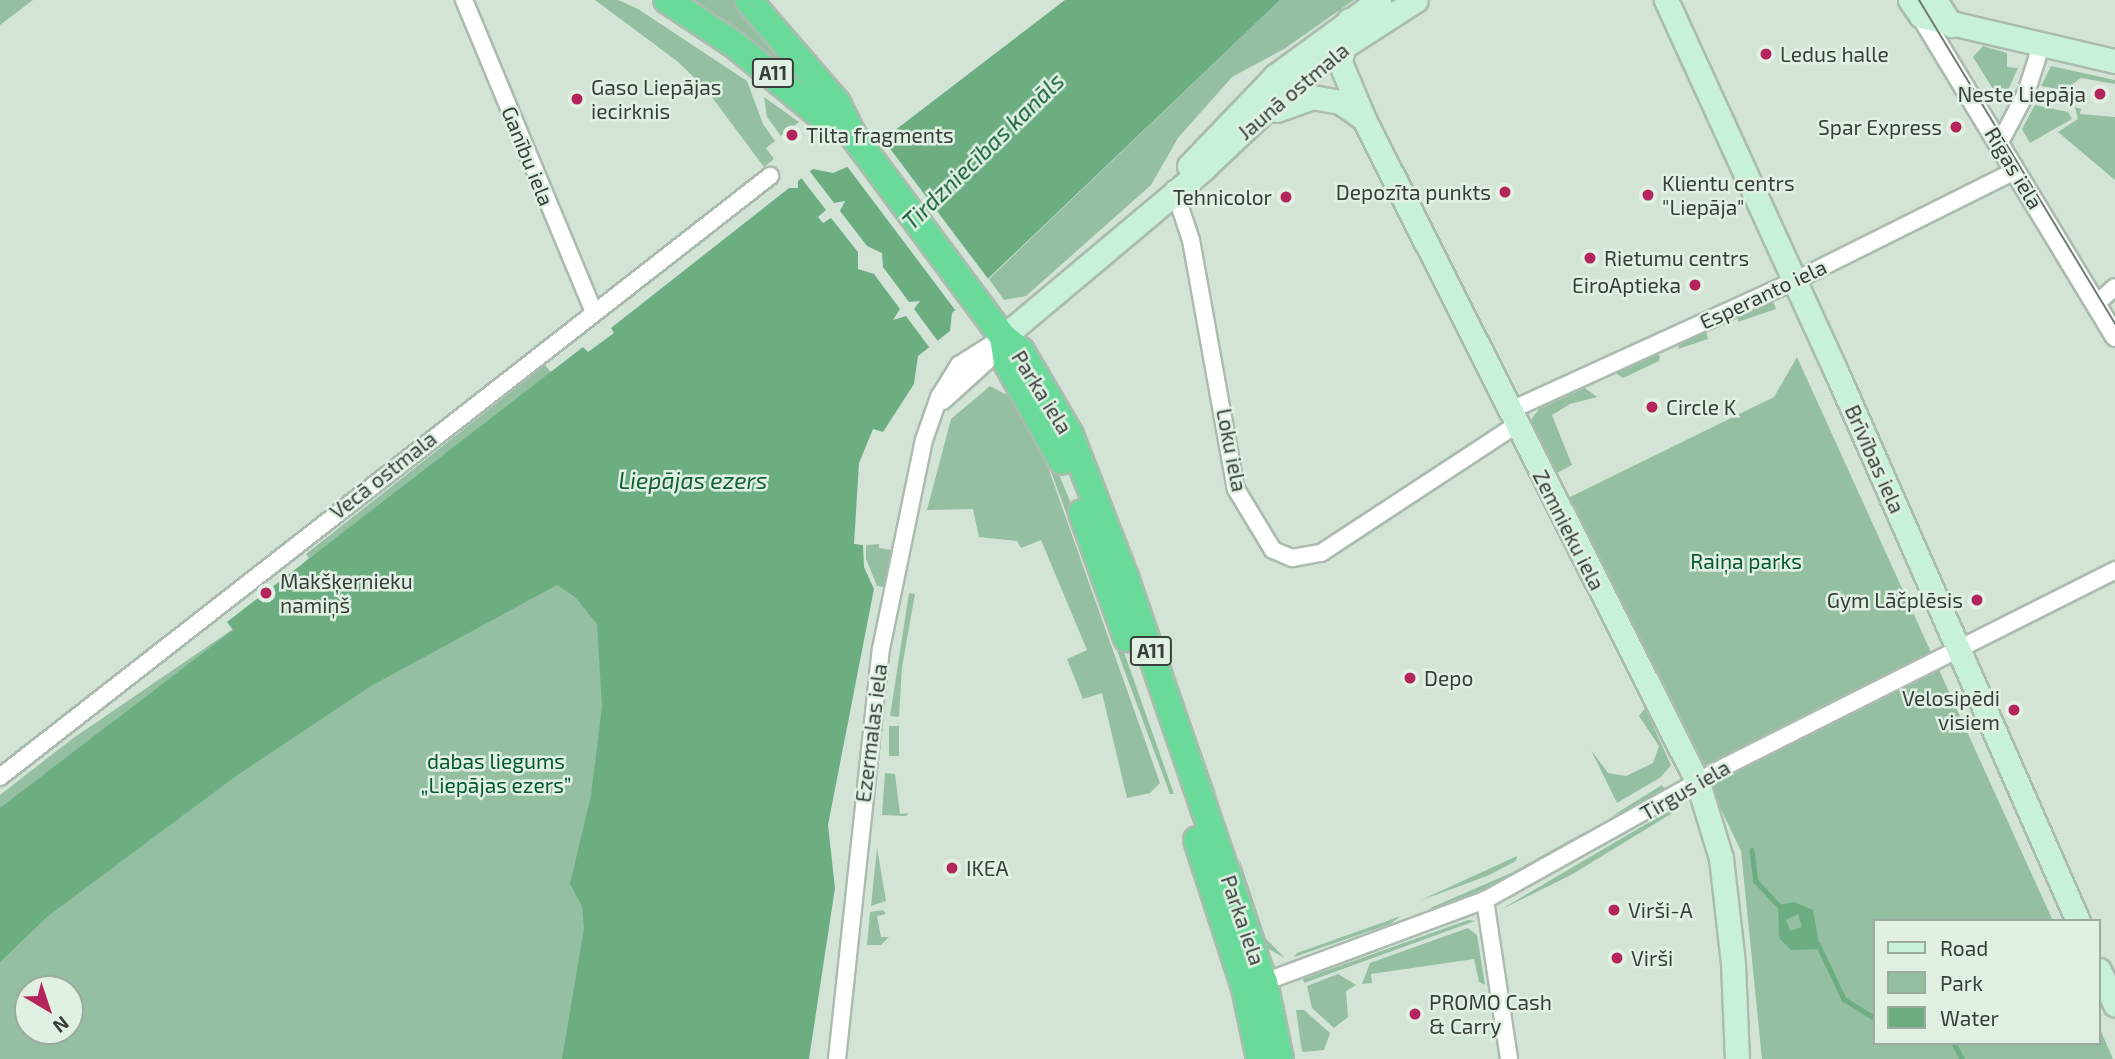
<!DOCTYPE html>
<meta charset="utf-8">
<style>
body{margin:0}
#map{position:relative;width:2115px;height:1059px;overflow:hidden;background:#d3e4d7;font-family:"Exo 2",sans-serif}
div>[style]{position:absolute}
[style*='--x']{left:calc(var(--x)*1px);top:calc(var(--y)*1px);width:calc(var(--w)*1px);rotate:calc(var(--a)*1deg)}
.green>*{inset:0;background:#94bfa1;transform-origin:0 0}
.water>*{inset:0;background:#6cae82}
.pier>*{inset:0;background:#d3e4d7;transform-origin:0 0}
.stream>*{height:4.5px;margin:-2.25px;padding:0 2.25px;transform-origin:2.25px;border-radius:2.25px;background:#6cae82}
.roads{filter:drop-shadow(2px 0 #abbbaf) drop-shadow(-2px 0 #abbbaf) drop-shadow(0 2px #abbbaf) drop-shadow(0 -2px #abbbaf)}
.minor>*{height:16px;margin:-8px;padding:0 8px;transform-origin:8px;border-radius:8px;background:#fff}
.tertiary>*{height:19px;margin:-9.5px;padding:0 9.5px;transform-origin:9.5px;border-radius:9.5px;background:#fff}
.secondary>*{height:23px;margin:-11.5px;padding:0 11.5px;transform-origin:11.5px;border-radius:11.5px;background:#c7f1d9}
.trunk>*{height:26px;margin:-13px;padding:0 13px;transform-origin:13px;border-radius:13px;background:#6ada9a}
.tram>*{height:2px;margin:-1px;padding:0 1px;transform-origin:1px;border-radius:1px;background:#707b73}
.dots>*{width:19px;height:19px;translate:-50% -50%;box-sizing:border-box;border:4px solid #e0f1e4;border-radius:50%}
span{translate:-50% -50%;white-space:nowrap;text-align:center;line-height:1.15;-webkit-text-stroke:5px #e0f1e4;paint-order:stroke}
.shield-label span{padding:2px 5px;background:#e0f1e4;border:2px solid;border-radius:5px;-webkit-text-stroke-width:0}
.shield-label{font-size:19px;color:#383f3a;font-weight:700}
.poi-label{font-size:21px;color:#383f3a}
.left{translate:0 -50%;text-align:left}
.right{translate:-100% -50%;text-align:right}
.street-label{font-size:21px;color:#383f3a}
.park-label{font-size:21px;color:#05572f}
.water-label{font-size:23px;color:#135f36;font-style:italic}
.legend{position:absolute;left:1873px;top:919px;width:228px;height:126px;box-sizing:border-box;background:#e0f1e4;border:2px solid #9daaa0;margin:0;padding:9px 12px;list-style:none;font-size:21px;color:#383f3a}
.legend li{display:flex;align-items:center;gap:14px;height:35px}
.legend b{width:35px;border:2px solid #9daaa0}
.north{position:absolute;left:14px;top:975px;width:70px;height:70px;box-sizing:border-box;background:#e0f1e4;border:2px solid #9daaa0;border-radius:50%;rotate:141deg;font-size:19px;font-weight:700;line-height:28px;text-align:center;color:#383f3a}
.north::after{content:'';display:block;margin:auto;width:24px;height:32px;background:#b4265b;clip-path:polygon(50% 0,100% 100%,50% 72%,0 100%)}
</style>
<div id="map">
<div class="green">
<i style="clip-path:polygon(0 0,33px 0,0 25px)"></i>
<i style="clip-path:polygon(595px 0,618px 0,638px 9px,747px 81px,763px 124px,775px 141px,766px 148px,774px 159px,764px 167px,705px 88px,677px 61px)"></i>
<i style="clip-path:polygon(695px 0,742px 0,831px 112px,698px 9px)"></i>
<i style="clip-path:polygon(1280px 0,1354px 0,1284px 49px,1232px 77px,1178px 138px,1151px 185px,1026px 296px,1004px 300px,989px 279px)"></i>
<i style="clip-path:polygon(1983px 46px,2007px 53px,2007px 67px,2018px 68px,2005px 97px,1998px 97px,1973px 57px)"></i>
<i style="clip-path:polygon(2051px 66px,2115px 80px,2115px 84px,2081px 78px,2064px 90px,2041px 86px)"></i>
<i style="clip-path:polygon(764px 97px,799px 122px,781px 136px,767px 117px)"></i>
<i style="clip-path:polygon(2035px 105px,2068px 112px,2072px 119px,2030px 143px,2022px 129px)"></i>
<i style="clip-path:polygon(2075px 107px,2081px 109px,2080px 114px,2115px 117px,2115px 180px,2058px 132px,2078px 119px)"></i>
<i style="clip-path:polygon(1772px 300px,1776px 309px,1738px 322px,1738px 315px)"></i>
<i style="clip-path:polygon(1706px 331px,1708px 339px,1678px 349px,1680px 341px)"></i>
<i style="clip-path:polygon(1654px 353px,1660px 356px,1659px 361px,1623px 378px,1617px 374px,1620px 369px)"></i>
<i style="clip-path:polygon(1797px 357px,2053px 921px,1875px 921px,1875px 1043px,2099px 1043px,2099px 1027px,2113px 1059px,1762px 1059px,1741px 851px,1719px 805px,1718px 814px,1713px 794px,1568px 498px,1774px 397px)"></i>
<i style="clip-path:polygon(evenodd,545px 365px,793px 657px,755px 1059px,0 1059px,0 795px,72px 739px,233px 629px,309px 558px,306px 554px,545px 365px,28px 989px,70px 989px,70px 1031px,28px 1031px,28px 989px)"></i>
<i style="clip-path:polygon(1050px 372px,1098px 464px,1220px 804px,1046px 374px)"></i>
<i style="clip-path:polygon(990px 386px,1005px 394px,1009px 392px,1049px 470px,1160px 783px,1150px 793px,1127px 798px,1102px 693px,1083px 699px,1067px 659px,1087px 650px,1041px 540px,1021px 548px,1017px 541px,979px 537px,973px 509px,927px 510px,951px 419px)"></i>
<i style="clip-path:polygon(1585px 388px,1597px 397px,1570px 404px,1552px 415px,1572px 465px,1555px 474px,1530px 421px,1539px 409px)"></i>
<i style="clip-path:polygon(1040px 442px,1050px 453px,1075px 513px,1174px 794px,1170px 794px)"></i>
<i style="clip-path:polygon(879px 544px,879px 548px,891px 550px,884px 587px,877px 586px,866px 559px,866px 545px)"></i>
<i style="clip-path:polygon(909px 593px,915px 594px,902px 667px,899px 717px,890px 716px)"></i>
<i style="clip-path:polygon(1645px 708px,1671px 765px,1661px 777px,1617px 803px,1591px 750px,1608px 773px,1626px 776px,1653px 763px,1659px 746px,1639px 716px)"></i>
<i style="left:889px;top:726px;width:10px;height:30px"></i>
<i style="clip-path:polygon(885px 773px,895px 774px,900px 814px,909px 813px,906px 816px,882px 815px)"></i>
<i style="clip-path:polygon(1662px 785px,1667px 792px,1612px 816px)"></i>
<i style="clip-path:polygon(1675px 807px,1674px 812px,1571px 875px,1500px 910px)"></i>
<i style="clip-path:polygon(1590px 829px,1511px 877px,1445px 906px,1428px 909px,1511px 873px)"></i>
<i style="clip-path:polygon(877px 848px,886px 901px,871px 906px)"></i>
<i style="clip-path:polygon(1517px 856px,1516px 861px,1487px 876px,1419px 901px)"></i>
<i style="clip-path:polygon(1239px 858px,1266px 939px,1285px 958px,1265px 947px,1246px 896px)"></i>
<i style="clip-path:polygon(883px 910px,886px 914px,877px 916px,881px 937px,889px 937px,881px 945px,867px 945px,870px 912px)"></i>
<i style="clip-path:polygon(1401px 916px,1390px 924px,1294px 957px,1297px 953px)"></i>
<i style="clip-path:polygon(1468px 920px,1475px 921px,1304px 983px,1303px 979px)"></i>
<i style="clip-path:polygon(1468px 928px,1477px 935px,1485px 985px,1479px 982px,1474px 959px,1371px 974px,1372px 983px,1362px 984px,1370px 963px)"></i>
<i style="clip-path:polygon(1338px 974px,1356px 985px,1346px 991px,1348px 1017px,1334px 1028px,1312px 1008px,1307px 986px)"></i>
<i style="clip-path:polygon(1296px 1010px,1304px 1010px,1330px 1033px,1324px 1050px,1302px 1052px)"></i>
</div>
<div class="water">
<i style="clip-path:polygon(1065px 0,1280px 0,952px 313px,950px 331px,918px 356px,914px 384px,883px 432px,873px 429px,859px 463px,854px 544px,863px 545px,864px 567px,874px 589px,828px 825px,835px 888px,809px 1059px,562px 1059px,584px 928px,582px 906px,570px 884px,591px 795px,602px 707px,597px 624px,575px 597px,557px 585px,371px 686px,236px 776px,48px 916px,0 962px,0 808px,233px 630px,227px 622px,583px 347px,588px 352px,614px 333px,611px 328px,789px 188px,798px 188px,798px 181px,813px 169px,833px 173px,847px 167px)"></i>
<i style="clip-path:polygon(evenodd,1794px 902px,1813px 910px,1820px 949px,1791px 950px,1779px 938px,1778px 905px,1794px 902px,1798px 914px,1802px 927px,1790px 931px,1786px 920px,1798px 914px)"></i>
</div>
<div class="pier">
<i style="left:882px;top:138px;width:181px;height:45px;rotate:53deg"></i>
<i style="clip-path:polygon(808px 169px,834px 203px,845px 201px,840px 211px,867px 246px,882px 253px,883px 267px,909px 302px,920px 301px,914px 309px,940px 344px,932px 351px,906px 316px,893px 320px,900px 309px,874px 274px,858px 269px,858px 252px,831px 218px,823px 223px,818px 217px,826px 210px,799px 175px)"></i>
</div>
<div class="stream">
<i style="--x:1752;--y:850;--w:31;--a:83"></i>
<i style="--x:1756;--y:881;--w:38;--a:47"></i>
<i style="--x:1818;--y:944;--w:61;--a:64.7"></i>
<i style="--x:1844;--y:999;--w:36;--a:32"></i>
<i style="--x:1954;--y:1043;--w:18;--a:63"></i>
</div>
<div class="roads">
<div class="minor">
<i style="--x:464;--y:0;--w:338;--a:67.4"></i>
<i style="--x:1999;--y:144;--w:58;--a:-62.1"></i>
<i style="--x:2026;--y:93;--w:52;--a:-72.3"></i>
<i style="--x:1174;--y:189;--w:54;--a:71.6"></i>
<i style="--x:1191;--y:240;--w:253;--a:79.8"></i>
<i style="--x:1236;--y:489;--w:71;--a:58.8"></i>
<i style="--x:1273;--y:550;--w:21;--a:23"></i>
<i style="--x:1292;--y:558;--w:29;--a:-10"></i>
<i style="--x:1321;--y:553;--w:233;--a:-33.3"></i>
<i style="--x:2096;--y:304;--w:25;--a:-42"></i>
<i style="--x:943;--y:401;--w:58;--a:-42.2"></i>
<i style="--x:986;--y:362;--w:16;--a:-68"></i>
<i style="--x:1509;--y:411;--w:313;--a:-24.5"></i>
<i style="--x:1794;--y:281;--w:247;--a:-26.5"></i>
<i style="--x:0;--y:777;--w:977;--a:-37.97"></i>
<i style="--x:1485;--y:900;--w:161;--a:81.4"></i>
<i style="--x:1259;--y:984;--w:241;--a:-20.4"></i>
<i style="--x:1485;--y:900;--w:276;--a:-29.1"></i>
<i style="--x:1726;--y:766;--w:436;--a:-26.7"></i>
<i style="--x:837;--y:1059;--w:412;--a:-83.9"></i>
<i style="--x:881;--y:649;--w:213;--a:-78.4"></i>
<i style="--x:924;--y:440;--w:46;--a:-70.8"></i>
<i style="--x:939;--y:397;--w:38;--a:-58"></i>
<i style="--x:959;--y:365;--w:52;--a:-32.5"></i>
</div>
<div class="tertiary">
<i style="--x:1921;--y:16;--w:374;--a:58.8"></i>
</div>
<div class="secondary">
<i style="--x:1666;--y:0;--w:406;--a:65.4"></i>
<i style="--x:1835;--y:369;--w:603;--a:66.24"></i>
<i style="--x:1910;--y:0;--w:19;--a:55"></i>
<i style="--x:1921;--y:16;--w:199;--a:13.1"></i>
<i style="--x:1935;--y:0;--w:30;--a:57"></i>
<i style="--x:1349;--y:20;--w:43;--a:102.1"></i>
<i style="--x:1340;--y:62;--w:62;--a:67.2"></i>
<i style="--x:1364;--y:119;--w:743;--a:63.3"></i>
<i style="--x:1698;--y:783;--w:78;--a:73"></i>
<i style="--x:1721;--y:858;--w:107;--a:83.5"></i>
<i style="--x:1733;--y:964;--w:95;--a:87.6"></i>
<i style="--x:1277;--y:110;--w:37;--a:-20"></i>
<i style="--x:1312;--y:97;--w:28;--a:10"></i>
<i style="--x:1340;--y:102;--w:28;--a:35"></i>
<i style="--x:1189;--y:166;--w:124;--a:-46.3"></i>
<i style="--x:1275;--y:76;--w:129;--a:-36.2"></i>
<i style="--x:1003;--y:337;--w:261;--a:-40"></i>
<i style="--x:1203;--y:169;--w:120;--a:-43.3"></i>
<i style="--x:1290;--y:87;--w:50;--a:-38.5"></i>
<i style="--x:1329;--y:56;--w:103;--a:-32.8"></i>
<i style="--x:2099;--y:970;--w:38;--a:65"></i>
</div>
<div class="trunk">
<i style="--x:667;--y:0;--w:82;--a:33.5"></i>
<i style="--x:735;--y:45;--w:118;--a:39.5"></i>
<i style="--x:826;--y:120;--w:30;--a:28"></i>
<i style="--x:748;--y:0;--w:136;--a:49.2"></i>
<i style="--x:837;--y:103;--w:34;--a:64"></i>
<i style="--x:852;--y:134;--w:253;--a:53.4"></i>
<i style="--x:1003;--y:337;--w:23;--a:38"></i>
<i style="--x:1021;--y:351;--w:97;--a:59.7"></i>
<i style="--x:1070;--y:435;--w:152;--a:68.8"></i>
<i style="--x:1125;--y:577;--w:428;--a:71.1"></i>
<i style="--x:1264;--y:982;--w:79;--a:78.3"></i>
<i style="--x:1003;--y:337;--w:26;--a:81"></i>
<i style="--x:1007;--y:363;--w:112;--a:60.7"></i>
<i style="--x:1082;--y:513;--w:133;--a:70.2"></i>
<i style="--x:1197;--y:840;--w:156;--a:72"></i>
<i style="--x:1245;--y:988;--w:73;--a:78.1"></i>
</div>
</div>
<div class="tram">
<i style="--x:1919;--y:0;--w:378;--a:58.8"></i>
</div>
<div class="dots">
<i style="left:1766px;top:54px;background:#b4265b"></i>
<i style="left:2100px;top:94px;background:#b4265b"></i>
<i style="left:577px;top:99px;background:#b4265b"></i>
<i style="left:1956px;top:127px;background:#b4265b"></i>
<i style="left:792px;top:135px;background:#b4265b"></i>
<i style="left:1505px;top:192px;background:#b4265b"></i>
<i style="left:1648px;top:195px;background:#b4265b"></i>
<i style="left:1286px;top:197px;background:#b4265b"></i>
<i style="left:1590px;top:258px;background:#b4265b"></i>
<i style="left:1695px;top:285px;background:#b4265b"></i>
<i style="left:1652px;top:407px;background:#b4265b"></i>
<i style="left:266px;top:593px;background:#b4265b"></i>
<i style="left:1977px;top:600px;background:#b4265b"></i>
<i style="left:1410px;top:678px;background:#b4265b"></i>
<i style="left:2014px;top:710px;background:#b4265b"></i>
<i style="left:952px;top:868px;background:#b4265b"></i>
<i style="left:1614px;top:910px;background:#b4265b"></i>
<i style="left:1617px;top:958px;background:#b4265b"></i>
<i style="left:1415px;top:1014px;background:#b4265b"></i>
</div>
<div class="shield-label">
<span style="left:773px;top:73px">A11</span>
<span style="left:1151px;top:651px">A11</span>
</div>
<div class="poi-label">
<span class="left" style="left:1780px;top:54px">Ledus halle</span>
<span class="left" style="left:591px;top:99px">Gaso Liepājas<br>iecirknis</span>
<span class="right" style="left:2086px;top:94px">Neste Liepāja</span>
<span class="right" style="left:1942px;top:127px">Spar Express</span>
<span class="left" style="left:806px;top:135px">Tilta fragments</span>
<span class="left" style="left:1662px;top:195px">Klientu centrs<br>"Liepāja"</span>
<span class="right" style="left:1491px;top:192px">Depozīta punkts</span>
<span class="right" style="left:1272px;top:197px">Tehnicolor</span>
<span class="left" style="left:1604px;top:258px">Rietumu centrs</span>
<span class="right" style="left:1681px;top:285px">EiroAptieka</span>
<span class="left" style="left:1666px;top:407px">Circle K</span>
<span class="left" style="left:280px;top:593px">Makšķernieku<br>namiņš</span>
<span class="right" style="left:1963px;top:600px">Gym Lāčplēsis</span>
<span class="left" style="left:1424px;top:678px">Depo</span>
<span class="right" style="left:2000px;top:710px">Velosipēdi<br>visiem</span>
<span class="left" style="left:966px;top:868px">IKEA</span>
<span class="left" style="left:1628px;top:910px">Virši-A</span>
<span class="left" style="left:1631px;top:958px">Virši</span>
<span class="left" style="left:1429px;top:1014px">PROMO Cash<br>&amp; Carry</span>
</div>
<div class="street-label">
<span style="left:1293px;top:91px;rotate:-40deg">Jaunā ostmala</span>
<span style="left:528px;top:156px;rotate:68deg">Ganību iela</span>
<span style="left:2014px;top:168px;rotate:59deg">Rīgas iela</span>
<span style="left:1763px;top:294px;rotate:-25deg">Esperanto iela</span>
<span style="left:1042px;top:392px;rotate:58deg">Parka iela</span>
<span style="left:1232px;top:450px;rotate:79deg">Loku iela</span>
<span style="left:1875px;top:459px;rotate:66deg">Brīvības iela</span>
<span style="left:383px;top:475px;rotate:-38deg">Vecā ostmala</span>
<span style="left:1569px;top:530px;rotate:63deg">Zemnieku iela</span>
<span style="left:871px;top:733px;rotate:-83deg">Ezermalas iela</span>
<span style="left:1685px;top:790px;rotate:-30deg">Tirgus iela</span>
<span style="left:1243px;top:920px;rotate:71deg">Parka iela</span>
</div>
<div class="park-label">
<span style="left:1746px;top:561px">Raiņa parks</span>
<span style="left:496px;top:773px">dabas liegums<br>„Liepājas ezers”</span>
</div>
<div class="water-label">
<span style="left:983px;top:151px;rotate:-44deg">Tirdzniecības kanāls</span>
<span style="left:693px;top:480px">Liepājas ezers</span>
</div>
<ul class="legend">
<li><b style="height:9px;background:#c7f1d9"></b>Road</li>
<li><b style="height:19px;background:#94bfa1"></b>Park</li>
<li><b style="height:19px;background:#6cae82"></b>Water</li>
</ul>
<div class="north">N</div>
</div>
